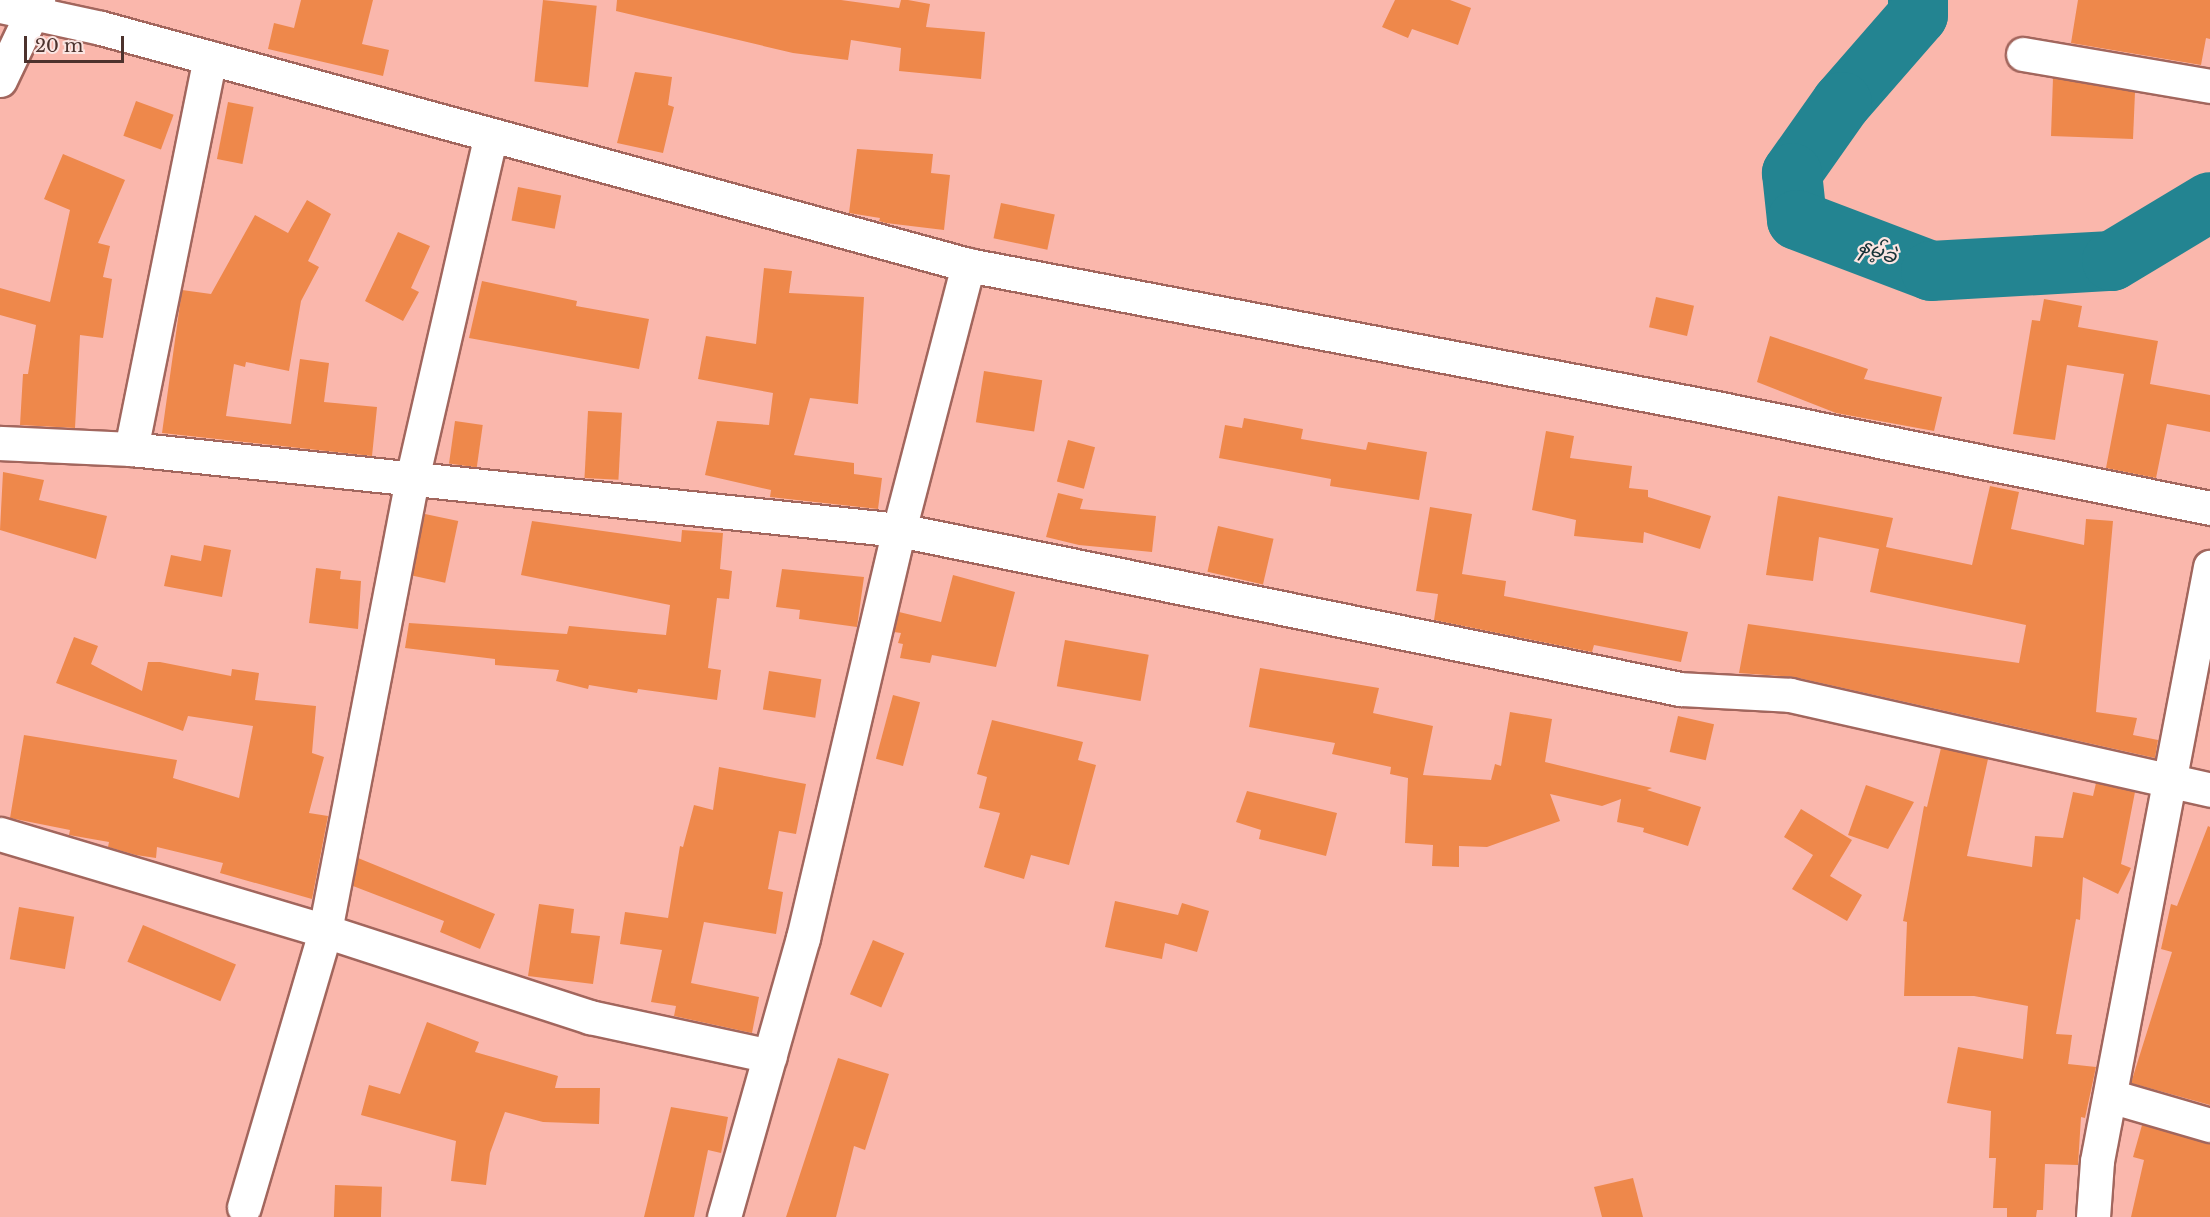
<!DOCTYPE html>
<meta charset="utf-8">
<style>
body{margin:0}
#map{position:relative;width:2210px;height:1217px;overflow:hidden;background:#fab7ac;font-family:"Libre Baskerville","Noto Sans Myanmar",serif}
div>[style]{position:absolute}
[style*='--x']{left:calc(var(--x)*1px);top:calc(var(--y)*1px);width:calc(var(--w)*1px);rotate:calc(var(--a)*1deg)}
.river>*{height:60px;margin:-30px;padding:0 30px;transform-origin:30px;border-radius:30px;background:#238491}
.building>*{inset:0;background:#ee884b;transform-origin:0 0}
.roads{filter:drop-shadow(2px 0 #a2665d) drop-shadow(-2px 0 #a2665d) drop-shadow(0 2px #a2665d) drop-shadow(0 -2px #a2665d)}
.minor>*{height:33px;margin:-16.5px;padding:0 16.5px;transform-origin:16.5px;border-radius:16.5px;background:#fff}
span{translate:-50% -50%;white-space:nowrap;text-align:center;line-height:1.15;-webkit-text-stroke:4.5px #fbe5e2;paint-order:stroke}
.water-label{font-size:20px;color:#163237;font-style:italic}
.scale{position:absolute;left:24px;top:36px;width:100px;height:27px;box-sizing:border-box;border:3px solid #4c322d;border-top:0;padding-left:8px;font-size:18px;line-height:21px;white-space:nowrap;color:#4c322d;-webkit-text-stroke:4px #fbe5e2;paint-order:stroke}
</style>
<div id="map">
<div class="river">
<i style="--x:1918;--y:0;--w:15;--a:90"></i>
<i style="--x:1918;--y:15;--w:116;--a:131.1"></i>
<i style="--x:1842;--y:102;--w:87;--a:125.2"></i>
<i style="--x:1792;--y:173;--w:47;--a:83.9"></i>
<i style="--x:1797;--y:220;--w:143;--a:20.8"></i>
<i style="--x:1931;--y:271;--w:181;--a:-3.2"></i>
<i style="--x:2112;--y:261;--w:114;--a:-31"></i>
</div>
<div class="building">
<i style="clip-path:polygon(301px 0,373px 0,362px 44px,389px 50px,383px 76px,268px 49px,274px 23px,294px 28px)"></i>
<i style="left:543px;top:0;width:54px;height:82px;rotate:6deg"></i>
<i style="clip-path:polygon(617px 0,841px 0,899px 8px,901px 0,908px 0,930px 4px,926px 27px,985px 32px,981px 79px,899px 71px,901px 48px,851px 40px,848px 60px,793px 53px,616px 11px)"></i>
<i style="clip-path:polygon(1395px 0,1450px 0,1471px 8px,1458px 45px,1412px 29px,1408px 38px,1382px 27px)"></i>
<i style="clip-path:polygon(2078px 0,2210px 0,2210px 39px,2206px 38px,2201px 65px,2071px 43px)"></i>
<i style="clip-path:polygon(635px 72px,672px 77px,668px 105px,674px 107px,663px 153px,617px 143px)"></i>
<i style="clip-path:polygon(2053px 78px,2135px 92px,2133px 139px,2051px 136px)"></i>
<i style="left:136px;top:101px;width:40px;height:37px;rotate:20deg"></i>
<i style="left:228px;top:102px;width:26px;height:58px;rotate:11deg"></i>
<i style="clip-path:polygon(857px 149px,933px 154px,931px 173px,950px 175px,944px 230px,886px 223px,879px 221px,880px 218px,849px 213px)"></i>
<i style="clip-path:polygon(63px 154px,125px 180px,98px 243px,110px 246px,103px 277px,112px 279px,103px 338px,80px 335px,75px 428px,20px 425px,23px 374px,28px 374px,36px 325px,0 315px,0 288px,50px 302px,70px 210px,44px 199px)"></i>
<i style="left:518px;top:187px;width:44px;height:34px;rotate:11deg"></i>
<i style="clip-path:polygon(307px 200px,331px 214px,308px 261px,319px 267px,301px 301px,289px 371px,246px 362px,245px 367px,234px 364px,226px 416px,291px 424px,300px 359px,329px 363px,324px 402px,377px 407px,372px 456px,162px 433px,182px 290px,211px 294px,255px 215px,288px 233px)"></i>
<i style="left:1001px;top:203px;width:55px;height:36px;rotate:12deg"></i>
<i style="clip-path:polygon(398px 232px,430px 246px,411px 288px,419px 292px,403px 321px,365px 301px)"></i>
<i style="clip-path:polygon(764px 268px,792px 271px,789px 293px,864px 297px,858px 404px,810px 398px,794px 455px,854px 463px,854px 474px,882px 478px,878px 509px,770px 497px,771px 490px,705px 475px,717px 421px,769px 425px,773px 393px,698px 379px,706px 336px,756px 344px)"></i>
<i style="clip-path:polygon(482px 281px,577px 301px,576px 306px,649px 319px,639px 369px,469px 338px)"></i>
<i style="left:1656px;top:297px;width:39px;height:31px;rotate:13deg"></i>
<i style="clip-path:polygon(2044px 299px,2082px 306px,2078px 327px,2158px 341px,2150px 384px,2210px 395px,2210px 432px,2167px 424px,2156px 478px,2106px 468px,2124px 374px,2067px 365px,2055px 440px,2013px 434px,2032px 320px,2040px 321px)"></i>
<i style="clip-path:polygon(1770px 336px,1868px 369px,1864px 379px,1942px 397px,1934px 431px,1836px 413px,1757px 382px)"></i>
<i style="left:984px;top:371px;width:59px;height:52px;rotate:9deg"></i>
<i style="left:588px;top:411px;width:34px;height:67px;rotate:3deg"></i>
<i style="clip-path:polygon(1244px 418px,1303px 429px,1301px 439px,1366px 450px,1368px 442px,1427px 452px,1419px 500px,1330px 486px,1331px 479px,1219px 458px,1225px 425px,1242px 428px)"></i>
<i style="left:455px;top:421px;width:28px;height:43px;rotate:8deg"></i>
<i style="clip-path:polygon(1546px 431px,1574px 436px,1570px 458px,1632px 466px,1629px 488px,1648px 490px,1648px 497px,1711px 516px,1700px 549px,1644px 532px,1643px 543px,1574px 536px,1576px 520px,1532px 510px)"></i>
<i style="left:1068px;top:440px;width:28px;height:43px;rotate:15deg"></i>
<i style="clip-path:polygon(3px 472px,44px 480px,39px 500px,107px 516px,96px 559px,0 530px)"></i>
<i style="clip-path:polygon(1990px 486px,2019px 492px,2011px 529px,2084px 545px,2086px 519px,2113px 521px,2096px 712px,2137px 718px,2133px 735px,2158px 740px,2155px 758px,1794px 677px,1739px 673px,1748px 624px,2019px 663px,2026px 625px,1870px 592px,1879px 549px,1819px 537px,1813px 581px,1766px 575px,1778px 496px,1893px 518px,1886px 547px,1972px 565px)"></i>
<i style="clip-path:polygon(1058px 493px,1083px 499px,1080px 509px,1156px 516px,1152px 552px,1079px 545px,1046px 537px)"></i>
<i style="clip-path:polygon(1430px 507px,1472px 514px,1462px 574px,1506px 581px,1504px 596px,1688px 632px,1681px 662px,1594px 645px,1592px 652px,1434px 620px,1438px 594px,1416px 591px)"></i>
<i style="left:425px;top:514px;width:34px;height:63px;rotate:12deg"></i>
<i style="clip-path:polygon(532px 521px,681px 542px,682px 530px,723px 533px,720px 569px,732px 571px,729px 599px,717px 598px,708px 668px,721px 670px,717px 700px,638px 689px,637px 693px,589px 685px,588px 689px,556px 681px,559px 670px,495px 665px,495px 659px,405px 648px,409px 623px,567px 634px,569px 626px,666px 635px,670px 605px,521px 575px)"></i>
<i style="left:1218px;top:526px;width:57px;height:47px;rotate:13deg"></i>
<i style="clip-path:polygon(204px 545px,231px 550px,222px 597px,164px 586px,171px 555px,201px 561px)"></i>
<i style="clip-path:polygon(316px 568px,341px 571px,340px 579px,361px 581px,358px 629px,309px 623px)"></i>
<i style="clip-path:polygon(782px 569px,864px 577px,857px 627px,799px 619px,800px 610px,776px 607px)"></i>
<i style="clip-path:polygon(953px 575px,1015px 592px,996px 667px,932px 655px,930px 663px,900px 658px,903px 644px,898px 643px,901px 633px,894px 632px,899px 612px,941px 622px)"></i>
<i style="clip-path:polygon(74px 637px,98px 646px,91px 664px,142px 691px,148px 662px,160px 662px,231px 676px,232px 669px,259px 673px,255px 700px,316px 706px,312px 753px,324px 757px,309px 813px,328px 816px,312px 899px,220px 873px,223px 863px,157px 847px,156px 858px,136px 855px,108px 847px,109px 842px,69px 835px,70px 830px,10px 818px,24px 735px,177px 760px,173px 778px,239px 798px,253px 726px,188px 716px,183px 731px,56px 683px)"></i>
<i style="left:1065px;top:640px;width:85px;height:47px;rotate:10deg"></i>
<i style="clip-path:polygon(1260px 668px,1379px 688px,1373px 713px,1433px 726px,1423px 775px,1491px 780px,1495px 764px,1501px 766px,1510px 712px,1552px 719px,1545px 762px,1652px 788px,1647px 790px,1701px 807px,1688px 846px,1643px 832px,1644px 828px,1617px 822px,1621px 799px,1602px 806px,1550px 794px,1560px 821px,1487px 847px,1459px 846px,1459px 867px,1432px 866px,1433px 845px,1405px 843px,1408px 778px,1390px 774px,1391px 767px,1332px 754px,1335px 743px,1249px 727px)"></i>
<i style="left:769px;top:671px;width:53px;height:39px;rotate:9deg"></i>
<i style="left:893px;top:695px;width:28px;height:66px;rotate:15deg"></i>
<i style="left:1678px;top:716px;width:37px;height:37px;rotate:13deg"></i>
<i style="clip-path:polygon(992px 720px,1083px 742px,1078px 760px,1096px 765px,1069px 865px,1031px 855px,1024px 879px,984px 867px,1000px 813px,979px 808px,987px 777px,977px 774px)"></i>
<i style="clip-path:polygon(1941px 748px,1988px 759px,1967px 856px,2032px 867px,2035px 836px,2063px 838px,2073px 792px,2093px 796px,2096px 783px,2135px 792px,2121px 864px,2131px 868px,2118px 894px,2083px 877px,2080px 920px,2076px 919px,2056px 1034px,2072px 1035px,2068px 1064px,2096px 1067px,2085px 1118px,2081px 1117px,2078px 1165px,2045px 1164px,2043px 1210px,2037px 1210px,2036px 1217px,2007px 1217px,2007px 1208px,1993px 1208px,1996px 1158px,1989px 1158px,1991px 1111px,1947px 1103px,1958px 1047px,2023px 1059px,2028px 1006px,1974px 996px,1904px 996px,1907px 922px,1903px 921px,1924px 806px,1927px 807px)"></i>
<i style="clip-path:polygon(719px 767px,806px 784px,796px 834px,779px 831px,768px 889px,783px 892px,776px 934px,704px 922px,691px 983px,759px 997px,752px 1033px,674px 1016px,676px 1006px,651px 1002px,662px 950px,620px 944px,625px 912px,668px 918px,680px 846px,683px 847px,694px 805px,713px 810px)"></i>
<i style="clip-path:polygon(1866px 785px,1914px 802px,1888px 849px,1848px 835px)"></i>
<i style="clip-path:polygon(1247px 791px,1337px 813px,1326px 856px,1259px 839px,1261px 830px,1236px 822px)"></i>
<i style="clip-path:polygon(1801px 809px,1852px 840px,1830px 876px,1862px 895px,1847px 921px,1792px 889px,1813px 855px,1784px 837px)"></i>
<i style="clip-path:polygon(2208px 826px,2210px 827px,2210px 1105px,2131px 1083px,2172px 952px,2161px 949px,2171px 904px,2177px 906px)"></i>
<i style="clip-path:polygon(358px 858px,495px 914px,480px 949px,440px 932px,444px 921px,353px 886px)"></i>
<i style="clip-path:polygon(1115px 901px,1178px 915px,1182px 903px,1209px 911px,1197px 952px,1165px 943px,1162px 959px,1105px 947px)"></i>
<i style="clip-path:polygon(539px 904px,574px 909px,571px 933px,600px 936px,593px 984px,528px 976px)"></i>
<i style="left:19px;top:907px;width:56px;height:53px;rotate:10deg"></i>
<i style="left:143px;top:925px;width:101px;height:40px;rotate:23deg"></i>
<i style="left:873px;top:940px;width:34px;height:59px;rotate:23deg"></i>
<i style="clip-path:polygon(427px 1022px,479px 1042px,475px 1052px,558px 1076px,555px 1088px,600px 1088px,599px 1124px,543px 1122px,505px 1112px,490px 1153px,486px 1185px,451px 1181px,456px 1141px,361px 1115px,369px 1085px,400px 1094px)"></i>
<i style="clip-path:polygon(838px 1058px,889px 1074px,865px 1150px,854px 1146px,836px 1217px,786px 1217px)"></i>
<i style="clip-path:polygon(671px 1107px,728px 1117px,721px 1153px,708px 1150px,694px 1217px,644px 1217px)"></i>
<i style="clip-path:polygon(2142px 1125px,2210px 1143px,2210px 1217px,2131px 1217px,2144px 1160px,2133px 1157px)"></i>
<i style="clip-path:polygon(1633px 1178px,1643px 1217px,1602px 1217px,1594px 1187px)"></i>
<i style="left:335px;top:1185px;width:47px;height:32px;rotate:2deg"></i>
</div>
<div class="roads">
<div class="minor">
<i style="--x:0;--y:6;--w:103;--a:12.3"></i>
<i style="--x:101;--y:28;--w:899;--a:15.29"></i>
<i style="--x:968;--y:265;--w:762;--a:10.82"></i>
<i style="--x:1716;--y:408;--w:504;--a:11.44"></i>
<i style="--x:2023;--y:54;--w:190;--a:9.7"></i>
<i style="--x:0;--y:80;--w:89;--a:-64.6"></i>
<i style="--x:0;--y:443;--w:131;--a:2.6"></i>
<i style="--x:131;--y:449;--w:772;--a:6.02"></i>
<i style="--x:899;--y:530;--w:797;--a:11.51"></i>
<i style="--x:1680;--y:689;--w:110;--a:3.1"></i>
<i style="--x:1790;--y:695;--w:431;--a:12.7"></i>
<i style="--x:131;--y:449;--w:399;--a:-78.6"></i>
<i style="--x:0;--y:834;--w:339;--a:16.6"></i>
<i style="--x:325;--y:931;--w:279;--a:18"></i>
<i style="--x:590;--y:1017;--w:184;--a:12.2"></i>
<i style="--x:2110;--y:1096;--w:104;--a:16.2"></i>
<i style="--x:244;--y:1207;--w:288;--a:-73.6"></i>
<i style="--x:325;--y:931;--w:460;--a:-79.1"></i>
<i style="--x:412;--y:479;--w:353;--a:-77.1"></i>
<i style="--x:724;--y:1217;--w:290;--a:-74.2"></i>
<i style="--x:803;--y:938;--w:419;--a:-76.8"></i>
<i style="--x:899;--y:530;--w:274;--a:-75.4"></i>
<i style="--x:2093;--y:1217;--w:56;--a:-85.9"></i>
<i style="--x:2097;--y:1161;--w:605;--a:-79.23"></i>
</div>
</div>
<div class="water-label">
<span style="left:1878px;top:251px;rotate:21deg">နမ့်ခဲ</span>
</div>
<div class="scale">20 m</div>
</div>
